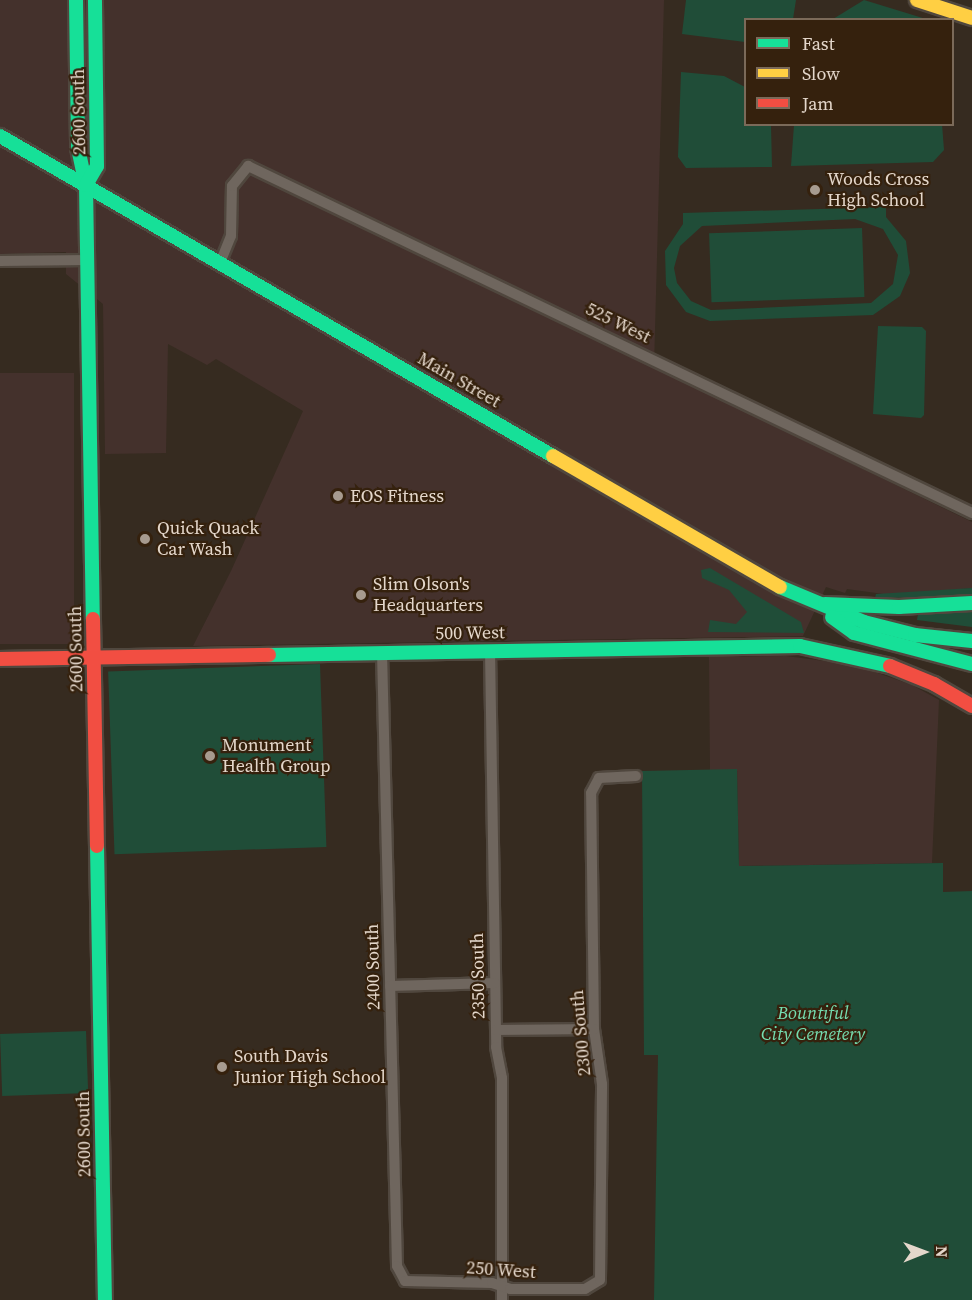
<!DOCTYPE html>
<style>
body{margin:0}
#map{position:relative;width:972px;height:1300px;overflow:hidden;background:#362b20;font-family:"Source Serif 4",serif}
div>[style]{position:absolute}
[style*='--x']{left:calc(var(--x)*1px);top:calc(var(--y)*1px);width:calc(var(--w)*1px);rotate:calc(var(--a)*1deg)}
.commercial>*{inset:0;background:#44312c;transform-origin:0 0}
.green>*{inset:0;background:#204d38;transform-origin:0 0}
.roads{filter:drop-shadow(2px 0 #50473e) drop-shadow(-2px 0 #50473e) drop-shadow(0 2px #50473e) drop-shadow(0 -2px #50473e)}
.street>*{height:10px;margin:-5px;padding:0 5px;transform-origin:5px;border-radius:5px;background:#6f665e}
.fast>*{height:14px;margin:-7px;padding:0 7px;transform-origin:7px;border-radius:7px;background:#16e098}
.slow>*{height:14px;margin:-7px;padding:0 7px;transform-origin:7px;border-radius:7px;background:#ffcf43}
.jam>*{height:14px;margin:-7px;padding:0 7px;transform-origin:7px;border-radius:7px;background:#f24e42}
.dots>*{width:16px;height:16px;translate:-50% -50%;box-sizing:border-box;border:3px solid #35210d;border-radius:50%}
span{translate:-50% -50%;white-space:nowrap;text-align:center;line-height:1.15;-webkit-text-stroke:4.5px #35210d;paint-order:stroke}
.street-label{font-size:18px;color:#e4d7cb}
.poi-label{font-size:18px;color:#e4d7cb}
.left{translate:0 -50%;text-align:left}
.park-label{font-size:18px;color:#75ddb0;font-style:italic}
.legend{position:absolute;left:744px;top:18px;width:210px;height:108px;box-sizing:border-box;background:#35210d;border:2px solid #7b6a59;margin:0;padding:8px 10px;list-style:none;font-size:18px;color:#e4d7cb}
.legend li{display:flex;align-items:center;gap:12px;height:30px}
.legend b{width:30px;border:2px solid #7b6a59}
.north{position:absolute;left:894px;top:1222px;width:60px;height:60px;-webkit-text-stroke:4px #35210d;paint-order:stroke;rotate:89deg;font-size:16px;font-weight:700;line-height:24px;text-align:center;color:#e4d7cb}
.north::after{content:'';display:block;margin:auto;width:21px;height:27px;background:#e4d7cb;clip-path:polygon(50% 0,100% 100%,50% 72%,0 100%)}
</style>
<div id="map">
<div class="commercial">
<i style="clip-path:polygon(0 0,664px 0,654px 367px,972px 522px,972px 588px,891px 595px,847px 589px,845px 593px,826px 587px,803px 636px,193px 646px,231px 571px,303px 411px,216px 359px,207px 365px,168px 344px,166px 453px,105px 454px,103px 304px,66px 274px,66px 252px,0 254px)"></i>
<i style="left:0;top:373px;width:74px;height:271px"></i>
<i style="clip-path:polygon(786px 656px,855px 665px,912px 685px,939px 700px,932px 863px,739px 866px,737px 770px,710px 770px,709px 657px)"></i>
</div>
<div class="green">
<i style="clip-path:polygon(686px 0,796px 0,793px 19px,746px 20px,745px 42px,682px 34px)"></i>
<i style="clip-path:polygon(864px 0,926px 19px,833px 19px)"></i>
<i style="clip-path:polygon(681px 72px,724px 76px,745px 87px,746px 124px,771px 125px,772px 167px,686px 168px,678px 157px)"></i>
<i style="clip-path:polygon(942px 124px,944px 150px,933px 162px,791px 166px,794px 125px)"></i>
<i style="clip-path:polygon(evenodd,886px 207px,886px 217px,906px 241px,910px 273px,900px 296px,873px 315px,710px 321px,686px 312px,666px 285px,665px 251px,683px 224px,683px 213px,886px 207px,855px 219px,883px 229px,898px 255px,893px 284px,871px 303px,711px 310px,691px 301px,677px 283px,674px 268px,680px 246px,702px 226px,855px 219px)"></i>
<i style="left:862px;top:228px;width:69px;height:153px;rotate:88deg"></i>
<i style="clip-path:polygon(878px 326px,922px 327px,926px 331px,924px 415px,921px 418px,873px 414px)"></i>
<i style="clip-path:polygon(710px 568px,801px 622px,804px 633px,708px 632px,710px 620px,736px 624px,747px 612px,729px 590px,702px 578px,701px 570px)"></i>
<i style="clip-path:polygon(972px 588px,972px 597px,875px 598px,876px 594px)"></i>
<i style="clip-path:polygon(972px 610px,972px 627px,917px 620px,918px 614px)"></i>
<i style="left:320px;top:664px;width:183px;height:212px;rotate:88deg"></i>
<i style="clip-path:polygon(737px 769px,739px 866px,943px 863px,943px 892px,972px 891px,972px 1300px,654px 1300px,658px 1055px,644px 1055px,642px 771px)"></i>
<i style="left:86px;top:1031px;width:62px;height:86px;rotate:88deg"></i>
</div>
<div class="roads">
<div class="street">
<i style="--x:0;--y:261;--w:88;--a:-0.7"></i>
<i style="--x:220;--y:263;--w:29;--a:-68"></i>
<i style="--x:231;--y:236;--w:50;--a:-88.9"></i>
<i style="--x:232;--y:186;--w:26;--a:-51"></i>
<i style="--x:248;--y:166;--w:803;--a:25.61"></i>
<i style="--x:490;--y:650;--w:397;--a:89.1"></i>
<i style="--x:496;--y:1047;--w:32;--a:79"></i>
<i style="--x:502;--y:1078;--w:222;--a:90"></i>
<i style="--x:382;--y:652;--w:614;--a:88.6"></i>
<i style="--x:397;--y:1266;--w:17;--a:62"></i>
<i style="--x:405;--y:1281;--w:87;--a:1.3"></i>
<i style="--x:492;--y:1283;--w:19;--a:18"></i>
<i style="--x:510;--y:1289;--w:75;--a:0"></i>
<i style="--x:585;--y:1289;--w:17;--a:-31"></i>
<i style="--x:600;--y:1280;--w:196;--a:-89.4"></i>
<i style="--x:602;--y:1084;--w:56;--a:-98.3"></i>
<i style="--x:594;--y:1029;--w:236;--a:-90.7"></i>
<i style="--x:591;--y:793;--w:17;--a:-62"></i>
<i style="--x:599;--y:778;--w:37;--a:-3"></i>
<i style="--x:390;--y:986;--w:105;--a:-1.6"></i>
<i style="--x:496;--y:1030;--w:98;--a:-0.6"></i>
</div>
<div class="fast">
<i style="--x:76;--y:0;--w:148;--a:89.2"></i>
<i style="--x:78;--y:148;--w:38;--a:78"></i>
<i style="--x:0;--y:136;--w:639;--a:30.06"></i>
<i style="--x:86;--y:185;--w:434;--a:89.1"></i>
<i style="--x:86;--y:185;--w:22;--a:-60"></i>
<i style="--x:97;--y:166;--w:166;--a:-90.7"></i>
<i style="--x:780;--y:587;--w:91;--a:22.6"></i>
<i style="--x:864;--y:622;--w:53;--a:14.3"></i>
<i style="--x:915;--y:635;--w:57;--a:6"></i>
<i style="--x:825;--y:604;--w:74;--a:2.3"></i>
<i style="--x:899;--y:607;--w:73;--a:-3.1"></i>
<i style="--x:832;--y:617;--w:27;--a:36"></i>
<i style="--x:854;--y:633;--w:122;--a:14.7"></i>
<i style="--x:269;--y:655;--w:531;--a:-0.97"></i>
<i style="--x:800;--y:646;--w:92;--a:12.5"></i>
<i style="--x:97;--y:846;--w:454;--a:89"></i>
</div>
<div class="slow">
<i style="--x:917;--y:0;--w:58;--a:18.1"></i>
<i style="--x:553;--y:456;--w:262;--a:30"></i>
</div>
<div class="jam">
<i style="--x:93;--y:619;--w:227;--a:89"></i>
<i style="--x:0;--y:659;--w:269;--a:-0.9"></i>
<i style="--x:890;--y:666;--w:48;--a:22.2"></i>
<i style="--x:934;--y:684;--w:44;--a:30.1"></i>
</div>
</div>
<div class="dots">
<i style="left:815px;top:190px;background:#a79b8f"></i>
<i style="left:338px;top:496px;background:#a79b8f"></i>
<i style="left:145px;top:539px;background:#a79b8f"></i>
<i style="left:361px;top:595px;background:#a79b8f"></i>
<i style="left:210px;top:756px;background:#a79b8f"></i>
<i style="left:222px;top:1067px;background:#a79b8f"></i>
</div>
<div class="street-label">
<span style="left:79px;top:112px;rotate:-91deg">2600 South</span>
<span style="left:618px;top:323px;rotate:26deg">525 West</span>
<span style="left:459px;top:380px;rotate:30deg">Main Street</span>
<span style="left:470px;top:633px;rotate:-1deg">500 West</span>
<span style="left:76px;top:649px;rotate:-91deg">2600 South</span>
<span style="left:373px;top:967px;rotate:-91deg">2400 South</span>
<span style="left:478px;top:976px;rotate:-91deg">2350 South</span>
<span style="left:581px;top:1033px;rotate:-95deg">2300 South</span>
<span style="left:84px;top:1134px;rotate:-91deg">2600 South</span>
<span style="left:501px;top:1270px;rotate:4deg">250 West</span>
</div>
<div class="poi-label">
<span class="left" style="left:827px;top:190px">Woods Cross<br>High School</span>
<span class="left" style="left:350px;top:496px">EOS Fitness</span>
<span class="left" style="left:157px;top:539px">Quick Quack<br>Car Wash</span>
<span class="left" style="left:373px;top:595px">Slim Olson's<br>Headquarters</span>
<span class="left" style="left:222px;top:756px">Monument<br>Health Group</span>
<span class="left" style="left:234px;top:1067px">South Davis<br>Junior High School</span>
</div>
<div class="park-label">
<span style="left:813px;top:1024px">Bountiful<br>City Cemetery</span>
</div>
<ul class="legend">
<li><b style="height:8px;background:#16e098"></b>Fast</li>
<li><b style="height:8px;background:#ffcf43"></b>Slow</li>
<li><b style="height:8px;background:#f24e42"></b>Jam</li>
</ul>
<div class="north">N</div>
</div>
